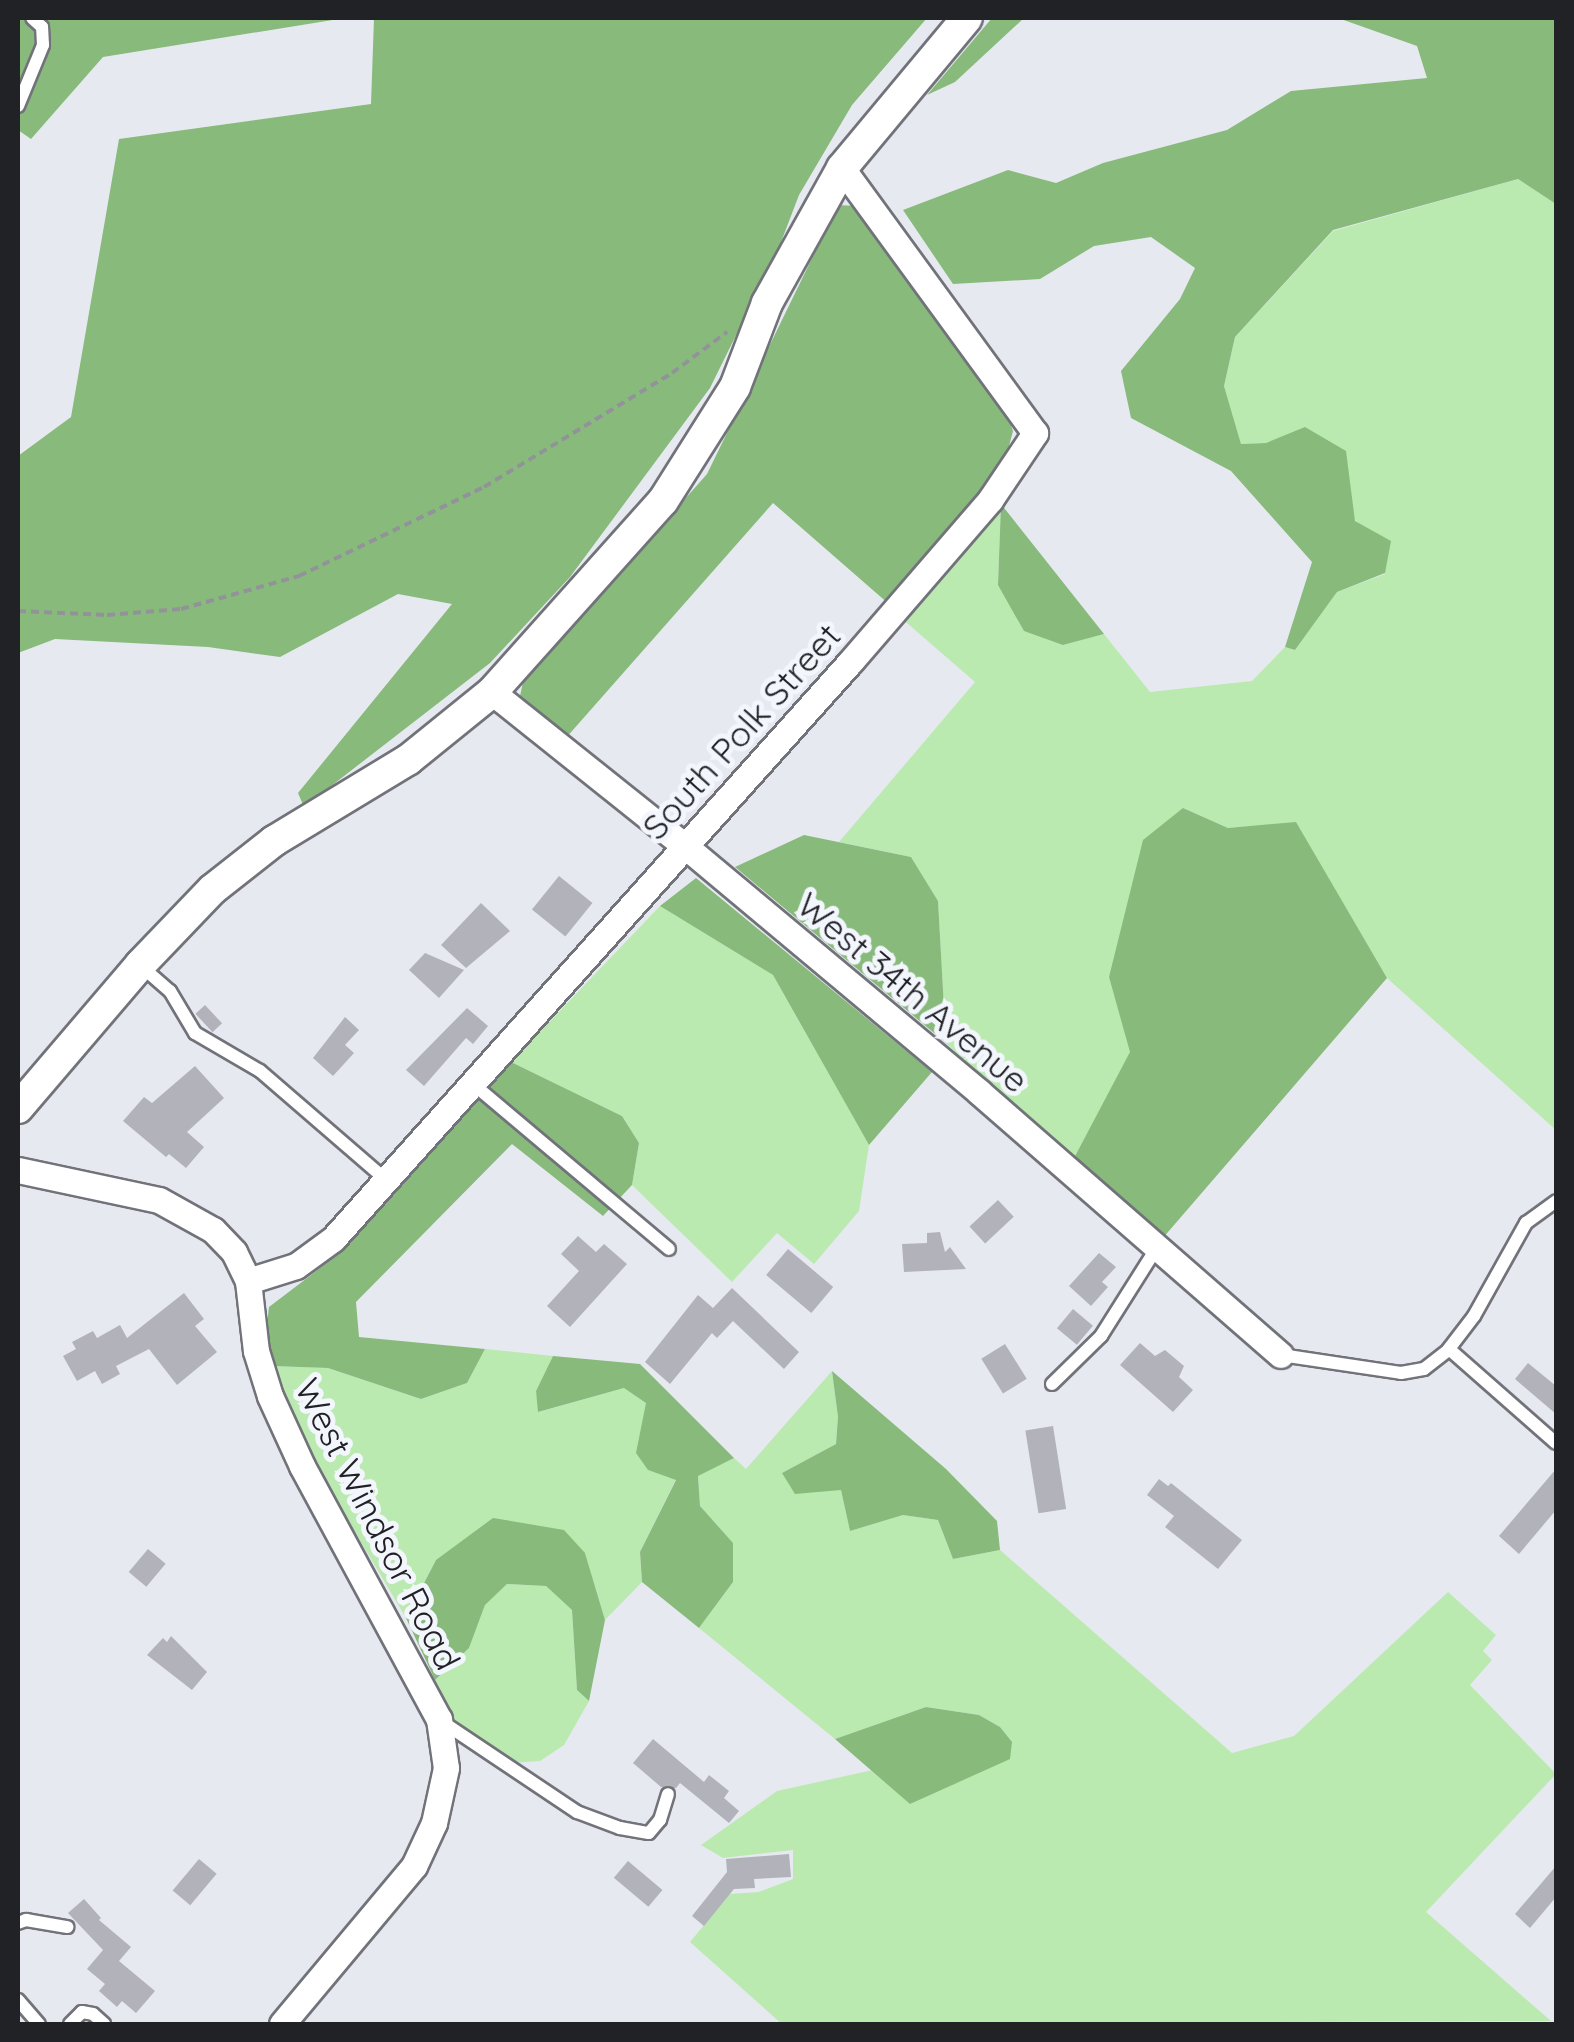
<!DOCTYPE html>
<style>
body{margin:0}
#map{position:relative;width:1574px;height:2042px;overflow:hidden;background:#e7e9f1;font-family:Quicksand,sans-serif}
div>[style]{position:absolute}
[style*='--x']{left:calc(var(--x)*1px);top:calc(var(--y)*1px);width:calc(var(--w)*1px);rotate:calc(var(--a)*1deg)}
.green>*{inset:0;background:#baeaaf}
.forest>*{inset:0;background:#87ba7b}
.building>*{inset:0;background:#b1b2ba;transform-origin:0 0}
.path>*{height:4px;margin-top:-2px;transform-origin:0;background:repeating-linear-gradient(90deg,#919398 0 8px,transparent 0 13px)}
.roads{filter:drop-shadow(2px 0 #72737a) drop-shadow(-2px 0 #72737a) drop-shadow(0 2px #72737a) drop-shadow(0 -2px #72737a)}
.service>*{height:12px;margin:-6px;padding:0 6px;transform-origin:6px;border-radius:6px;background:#fff}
.minor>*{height:25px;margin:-12.5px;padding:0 12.5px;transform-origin:12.5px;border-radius:12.5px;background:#fff}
.tertiary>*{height:30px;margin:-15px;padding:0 15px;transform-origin:15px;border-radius:15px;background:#fff}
span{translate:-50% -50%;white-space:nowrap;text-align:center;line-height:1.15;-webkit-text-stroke:10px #f4f6fe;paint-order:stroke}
.street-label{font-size:35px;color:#212225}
.frame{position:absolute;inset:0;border:20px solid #212225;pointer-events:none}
</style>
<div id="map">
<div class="green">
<i style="clip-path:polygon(1518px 179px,1556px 204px,1556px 1130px,1387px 978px,1296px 823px,1228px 828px,1183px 808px,1109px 977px,1131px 1052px,1073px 1160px,946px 1043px,938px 901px,911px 857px,839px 842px,975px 682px,900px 617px,1001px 504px,998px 584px,1063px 645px,1104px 634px,1150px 692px,1252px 681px,1285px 647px,1295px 650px,1337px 592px,1385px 574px,1305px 428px,1266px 443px,1241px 444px,1224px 386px,1235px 337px,1333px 231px)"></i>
<i style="clip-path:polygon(660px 906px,773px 975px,869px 1145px,859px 1211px,814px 1264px,777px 1233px,732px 1282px,632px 1185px,639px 1143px,622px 1116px,511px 1062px)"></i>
<i style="clip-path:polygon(485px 1349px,553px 1356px,536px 1391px,539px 1412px,624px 1388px,647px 1403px,648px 1470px,676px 1479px,640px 1552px,642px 1582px,605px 1620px,585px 1553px,436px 1560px,406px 1618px,313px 1461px,272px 1366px,328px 1368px,421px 1399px,467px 1383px)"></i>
<i style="clip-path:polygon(832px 1371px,838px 1417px,836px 1444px,782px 1473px,841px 1490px,850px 1531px,903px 1515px,938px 1520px,953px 1559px,1000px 1550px,1232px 1753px,1294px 1736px,1448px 1592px,1496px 1635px,1483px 1651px,1492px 1660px,1470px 1685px,1556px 1774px,1426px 1912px,1551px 2021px,782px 2024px,690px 1942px,730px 1894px,759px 1892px,793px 1879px,793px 1850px,723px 1858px,701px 1845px,777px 1791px,873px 1770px,910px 1804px,1011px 1742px,1000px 1727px,979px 1715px,926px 1707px,835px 1739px,699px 1628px,733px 1582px,733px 1544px,700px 1506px,698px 1475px,734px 1458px,746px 1469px)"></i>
<i style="clip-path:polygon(507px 1584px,546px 1586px,572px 1610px,577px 1690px,589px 1701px,564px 1745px,540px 1761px,511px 1763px,452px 1718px,435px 1680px,469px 1648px,485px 1605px)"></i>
</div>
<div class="forest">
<i style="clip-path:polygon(18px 18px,345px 18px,103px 57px,31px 139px,18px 130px)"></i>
<i style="clip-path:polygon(374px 18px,927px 18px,852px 105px,799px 195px,778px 250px,710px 388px,570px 577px,490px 663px,304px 807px,298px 793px,452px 604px,398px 594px,280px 657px,208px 647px,55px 639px,18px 653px,18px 456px,71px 417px,119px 139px,371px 104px)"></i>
<i style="clip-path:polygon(992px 18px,1024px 18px,955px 82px,927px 95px)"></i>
<i style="clip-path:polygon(1338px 18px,1556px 18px,1556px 204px,1518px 179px,1333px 230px,1235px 337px,1224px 386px,1241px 444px,1266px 443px,1305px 427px,1346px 451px,1355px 521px,1391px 541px,1385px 573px,1337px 592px,1295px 650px,1285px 647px,1312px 562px,1231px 471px,1131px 418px,1121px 371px,1180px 299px,1195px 268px,1151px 237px,1094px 246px,1040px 279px,953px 284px,903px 210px,1008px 170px,1056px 183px,1103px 163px,1227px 130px,1291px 91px,1427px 78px,1417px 46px)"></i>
<i style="clip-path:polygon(838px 205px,856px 206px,1005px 408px,1013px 431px,1004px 465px,890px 605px,773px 503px,565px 739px,519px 701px,523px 682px,707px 474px)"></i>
<i style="clip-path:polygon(1001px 504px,1104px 634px,1063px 645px,1024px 631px,998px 585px)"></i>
<i style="clip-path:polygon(1183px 808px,1228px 828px,1296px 822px,1387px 978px,1162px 1239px,1073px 1160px,1130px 1052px,1109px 977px,1143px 840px)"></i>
<i style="clip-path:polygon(804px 835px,911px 857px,938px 901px,946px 1043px,735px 867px)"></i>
<i style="clip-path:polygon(696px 878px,932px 1072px,869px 1145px,773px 975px,660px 906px)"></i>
<i style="clip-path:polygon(511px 1062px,622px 1116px,639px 1143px,632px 1185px,603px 1216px,512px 1144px,356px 1302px,359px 1337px,485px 1349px,467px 1383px,421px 1399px,328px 1368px,272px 1366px,265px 1339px,269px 1307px,340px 1253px)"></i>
<i style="clip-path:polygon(553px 1356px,640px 1364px,734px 1458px,698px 1476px,700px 1506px,733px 1543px,733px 1582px,699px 1628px,642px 1582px,640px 1552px,676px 1480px,648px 1470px,636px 1453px,646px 1403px,624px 1388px,538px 1412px,536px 1391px)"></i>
<i style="clip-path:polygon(832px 1371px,946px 1469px,997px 1521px,1000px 1550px,953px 1559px,938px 1520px,903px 1515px,850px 1531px,841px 1490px,795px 1494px,782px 1473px,836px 1444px,838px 1417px)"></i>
<i style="clip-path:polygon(493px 1518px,564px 1530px,585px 1553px,605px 1620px,589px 1701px,577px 1690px,572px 1610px,546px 1586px,507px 1584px,485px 1605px,469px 1648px,435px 1680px,406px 1618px,436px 1560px)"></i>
<i style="clip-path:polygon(926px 1707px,979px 1715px,1000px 1727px,1012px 1742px,1010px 1759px,910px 1804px,835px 1739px)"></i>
</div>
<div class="building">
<i style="left:559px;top:876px;width:43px;height:43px;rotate:39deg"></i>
<i style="clip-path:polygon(481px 903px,510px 931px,466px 968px,441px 945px)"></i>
<i style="clip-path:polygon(425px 953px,464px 970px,439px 998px,409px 970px)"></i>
<i style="left:205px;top:1005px;width:25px;height:13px;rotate:47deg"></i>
<i style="clip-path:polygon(467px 1008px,488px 1026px,473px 1044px,466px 1038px,424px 1086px,406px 1070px)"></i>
<i style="clip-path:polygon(345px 1017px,359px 1030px,345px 1045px,354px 1053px,333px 1076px,313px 1058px)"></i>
<i style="clip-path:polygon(195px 1066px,224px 1098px,187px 1132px,204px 1147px,186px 1168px,169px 1154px,166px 1157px,123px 1121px,144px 1097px,152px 1103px)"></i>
<i style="left:998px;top:1200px;width:23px;height:39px;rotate:47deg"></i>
<i style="clip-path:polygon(940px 1232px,945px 1252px,950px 1247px,966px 1269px,904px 1272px,902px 1244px,927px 1243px,927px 1233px)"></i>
<i style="clip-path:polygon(578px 1236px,596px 1252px,604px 1244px,627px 1264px,570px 1327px,547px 1306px,579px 1271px,561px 1254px)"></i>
<i style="left:788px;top:1249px;width:59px;height:34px;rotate:40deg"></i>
<i style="clip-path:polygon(1099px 1253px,1116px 1267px,1102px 1282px,1108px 1287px,1091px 1306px,1069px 1286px)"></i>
<i style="clip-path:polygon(732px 1288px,799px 1352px,784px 1369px,733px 1321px,717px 1338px,712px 1333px,670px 1384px,645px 1362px,698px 1295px,713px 1308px)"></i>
<i style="clip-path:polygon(184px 1293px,204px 1319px,195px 1326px,217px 1352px,177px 1385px,149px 1349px,116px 1366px,120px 1374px,102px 1384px,95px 1371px,77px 1381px,63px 1356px,76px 1349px,72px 1342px,93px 1331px,97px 1338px,120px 1325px,127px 1338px)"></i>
<i style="left:1073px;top:1309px;width:26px;height:25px;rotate:40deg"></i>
<i style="clip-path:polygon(1140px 1343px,1155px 1356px,1165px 1350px,1184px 1366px,1179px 1377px,1193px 1390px,1173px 1412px,1120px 1365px)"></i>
<i style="left:1005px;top:1344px;width:41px;height:28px;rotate:58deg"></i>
<i style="clip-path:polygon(1528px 1363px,1556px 1386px,1556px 1414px,1515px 1379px)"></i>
<i style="left:1053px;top:1426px;width:84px;height:28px;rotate:81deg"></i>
<i style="clip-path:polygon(1556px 1469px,1556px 1510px,1519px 1554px,1499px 1536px)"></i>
<i style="clip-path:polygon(1159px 1479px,1168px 1486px,1171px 1483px,1242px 1540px,1218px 1569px,1165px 1527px,1174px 1516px,1147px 1495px)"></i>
<i style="left:148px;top:1549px;width:23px;height:30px;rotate:40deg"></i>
<i style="clip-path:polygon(171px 1636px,207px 1672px,192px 1690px,147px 1655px,163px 1638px,167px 1642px)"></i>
<i style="clip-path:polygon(653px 1739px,704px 1782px,709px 1775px,729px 1791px,724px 1798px,739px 1811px,729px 1823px,680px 1783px,676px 1788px,661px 1787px,633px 1763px)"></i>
<i style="clip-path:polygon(789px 1854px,791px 1877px,754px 1879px,755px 1888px,734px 1889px,704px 1926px,692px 1916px,727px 1872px,726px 1859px)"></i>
<i style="left:199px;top:1859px;width:23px;height:41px;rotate:40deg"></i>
<i style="left:628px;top:1861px;width:45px;height:22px;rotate:40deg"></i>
<i style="clip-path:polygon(1556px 1866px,1556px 1897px,1530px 1928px,1515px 1914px)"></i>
<i style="clip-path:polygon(84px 1899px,101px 1918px,99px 1920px,131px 1947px,119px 1961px,155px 1991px,136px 2013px,122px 2001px,117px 2007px,99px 1991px,105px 1984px,87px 1969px,103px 1950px,68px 1913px)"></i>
</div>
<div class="path">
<i style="--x:18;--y:611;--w:89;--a:2.6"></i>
<i style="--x:107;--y:615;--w:74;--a:-4.6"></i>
<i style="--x:181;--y:609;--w:123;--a:-15.6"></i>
<i style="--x:299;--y:576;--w:205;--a:-25.7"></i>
<i style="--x:484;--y:487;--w:220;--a:-31.2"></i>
<i style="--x:672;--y:373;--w:69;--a:-36.7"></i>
</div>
<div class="roads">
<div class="service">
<i style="--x:18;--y:106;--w:66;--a:-67.7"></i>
<i style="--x:43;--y:45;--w:18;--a:-93"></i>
<i style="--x:42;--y:27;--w:13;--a:-138"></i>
<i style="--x:141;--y:966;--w:38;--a:41"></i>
<i style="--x:170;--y:991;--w:49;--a:59.2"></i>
<i style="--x:195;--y:1033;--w:75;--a:30.3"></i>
<i style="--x:260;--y:1071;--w:165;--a:40.8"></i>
<i style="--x:473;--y:1084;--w:256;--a:40.1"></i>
<i style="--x:1449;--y:1349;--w:142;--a:41.3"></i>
<i style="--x:1281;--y:1355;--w:121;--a:8.5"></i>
<i style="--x:1401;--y:1373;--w:23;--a:-10"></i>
<i style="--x:1424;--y:1369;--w:31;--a:-38"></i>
<i style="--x:1448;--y:1350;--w:43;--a:-52.6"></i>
<i style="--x:1474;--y:1316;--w:107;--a:-60.8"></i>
<i style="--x:1526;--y:1223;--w:37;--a:-36"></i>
<i style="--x:1052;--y:1384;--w:69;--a:-44.4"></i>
<i style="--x:1101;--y:1336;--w:107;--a:-57.7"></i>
<i style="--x:441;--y:1721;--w:164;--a:33.8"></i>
<i style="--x:577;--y:1812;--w:46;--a:20.4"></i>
<i style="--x:620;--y:1828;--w:29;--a:10"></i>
<i style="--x:649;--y:1833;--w:17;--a:-50"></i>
<i style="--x:660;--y:1820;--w:27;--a:-73"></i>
<i style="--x:18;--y:1923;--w:9;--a:-21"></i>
<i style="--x:26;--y:1920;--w:42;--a:9.7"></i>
<i style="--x:18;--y:2000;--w:32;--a:49"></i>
<i style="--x:70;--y:2024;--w:17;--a:-45"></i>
<i style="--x:82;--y:2012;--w:11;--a:10"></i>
<i style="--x:93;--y:2014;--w:15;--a:42"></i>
</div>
<div class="minor">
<i style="--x:492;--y:692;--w:247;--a:38.6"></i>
<i style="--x:685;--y:846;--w:383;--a:39.9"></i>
<i style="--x:979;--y:1092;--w:400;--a:41.1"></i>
<i style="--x:18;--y:1170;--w:144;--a:12"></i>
<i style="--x:159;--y:1200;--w:62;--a:29.1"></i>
<i style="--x:213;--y:1230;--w:30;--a:46"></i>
<i style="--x:234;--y:1252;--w:32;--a:64"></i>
<i style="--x:248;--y:1281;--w:70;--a:83.5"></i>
<i style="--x:256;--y:1351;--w:47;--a:72.7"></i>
<i style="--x:270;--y:1396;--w:77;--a:65.4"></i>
<i style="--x:302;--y:1466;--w:288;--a:61.6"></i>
<i style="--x:439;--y:1719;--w:49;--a:81.9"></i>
<i style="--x:446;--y:1768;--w:56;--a:102.3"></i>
<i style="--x:434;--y:1823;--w:47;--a:114.9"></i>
<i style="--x:414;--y:1866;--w:206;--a:129.9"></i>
<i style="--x:248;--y:1281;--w:50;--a:-17.4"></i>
<i style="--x:296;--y:1266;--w:46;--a:-36.1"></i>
<i style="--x:333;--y:1239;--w:776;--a:-48.13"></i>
<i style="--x:851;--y:661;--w:213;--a:-49.2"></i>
<i style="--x:990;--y:500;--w:81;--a:-56.1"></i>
<i style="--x:1035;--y:433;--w:328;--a:-126.1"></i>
</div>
<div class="tertiary">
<i style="--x:18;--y:1108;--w:188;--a:-49.5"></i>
<i style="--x:140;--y:965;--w:105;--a:-46.2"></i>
<i style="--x:213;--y:889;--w:78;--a:-38.2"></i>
<i style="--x:274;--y:841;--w:157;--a:-31.2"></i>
<i style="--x:408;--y:760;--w:108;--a:-39"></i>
<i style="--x:492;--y:692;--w:256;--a:-48.2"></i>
<i style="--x:663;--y:501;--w:135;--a:-57.7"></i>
<i style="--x:735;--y:387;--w:90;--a:-69.1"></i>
<i style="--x:767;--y:303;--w:154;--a:-60.9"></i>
<i style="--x:842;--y:168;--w:195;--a:-50.2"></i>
</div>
</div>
<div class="street-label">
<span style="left:741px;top:731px;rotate:-48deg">South Polk Street</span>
<span style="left:913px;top:992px;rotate:40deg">West 34th Avenue</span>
<span style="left:378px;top:1524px;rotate:63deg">West Windsor Road</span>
</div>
<div class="frame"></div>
</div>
